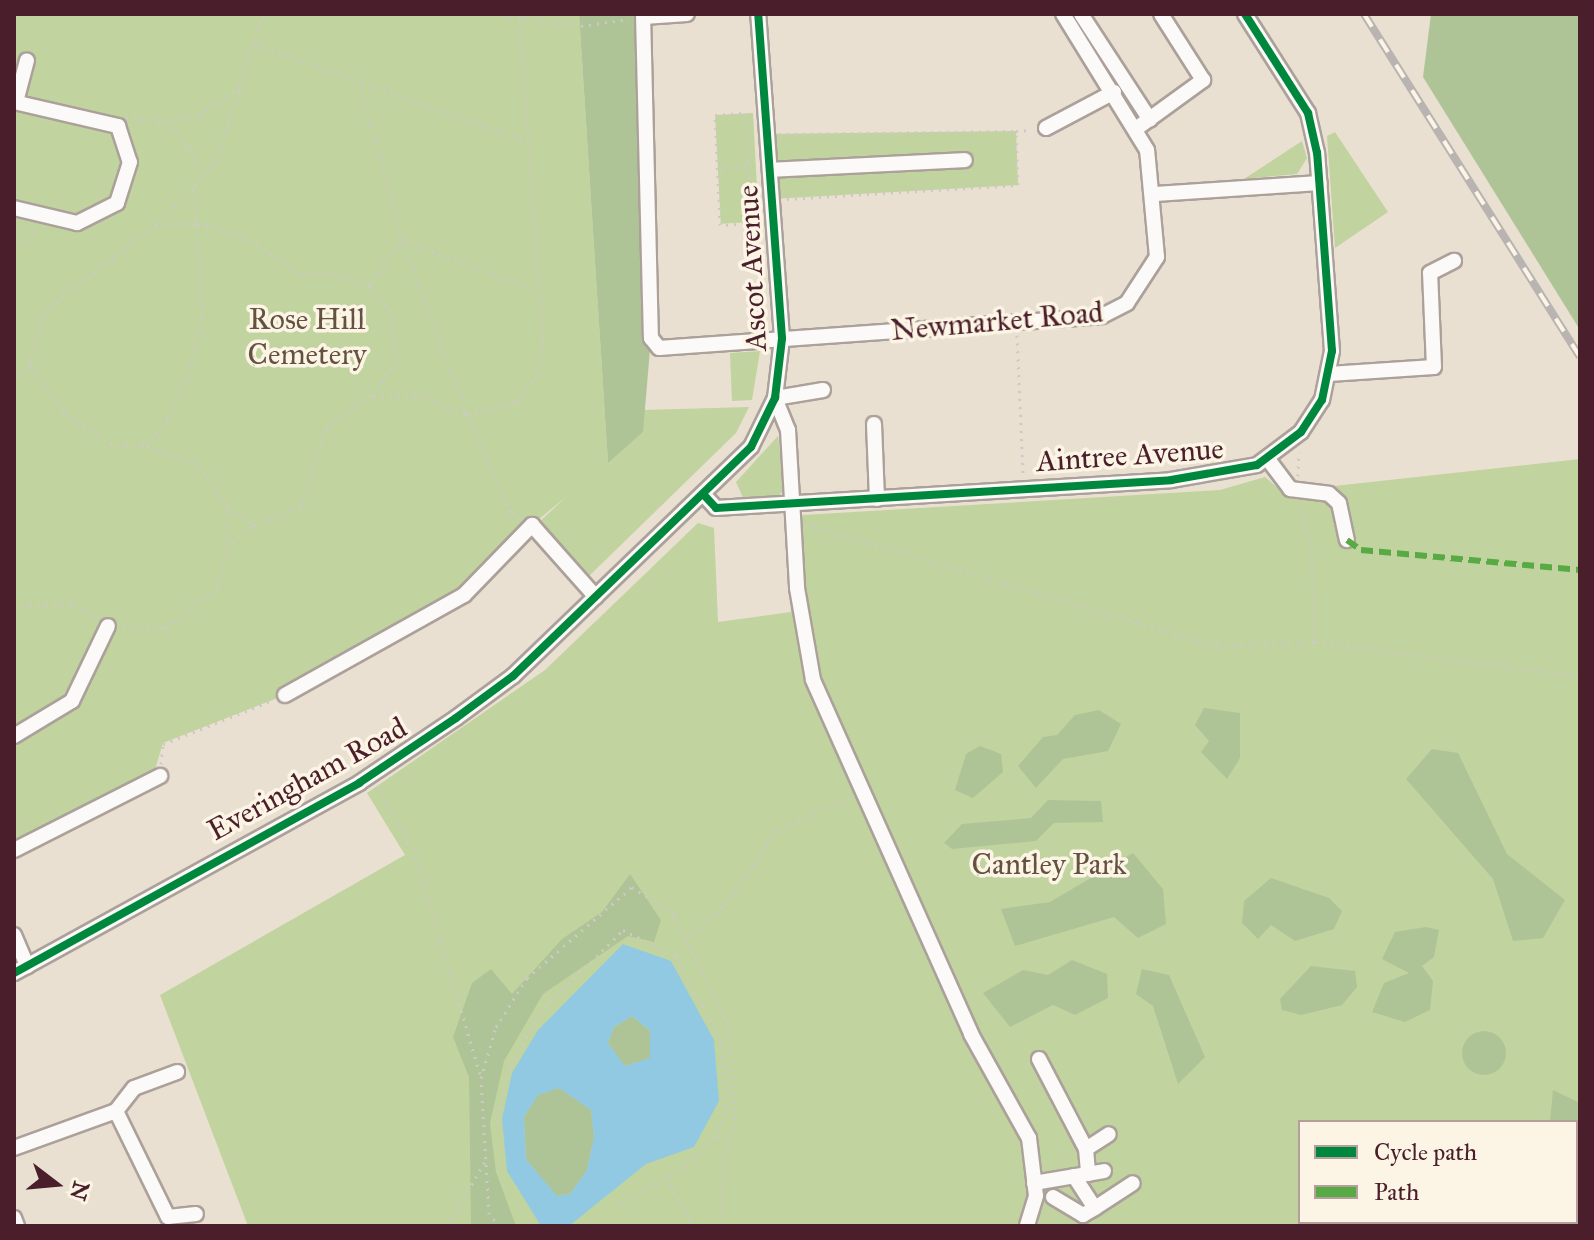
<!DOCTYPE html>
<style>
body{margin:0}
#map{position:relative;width:1594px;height:1240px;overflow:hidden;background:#e9e0d1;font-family:"IM FELL Great Primer",serif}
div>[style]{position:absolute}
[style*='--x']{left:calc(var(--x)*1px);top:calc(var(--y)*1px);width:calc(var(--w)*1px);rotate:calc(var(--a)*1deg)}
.green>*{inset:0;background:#c1d39e;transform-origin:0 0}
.forest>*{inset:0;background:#afc496}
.round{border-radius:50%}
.water>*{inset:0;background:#92c9e2}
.path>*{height:3px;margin-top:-1.5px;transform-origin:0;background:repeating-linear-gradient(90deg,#cec9c7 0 2px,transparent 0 8px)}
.roads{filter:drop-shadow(2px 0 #aca19a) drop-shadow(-2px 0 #aca19a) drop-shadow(0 2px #aca19a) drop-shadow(0 -2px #aca19a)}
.minor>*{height:14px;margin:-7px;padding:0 7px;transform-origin:7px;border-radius:7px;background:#fcfaf8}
.rail>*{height:8px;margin-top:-4px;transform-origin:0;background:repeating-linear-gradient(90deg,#fcf5e5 0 15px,#b9b3b2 0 30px);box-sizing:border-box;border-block:2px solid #b9b3b2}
.quiet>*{height:6px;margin-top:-3px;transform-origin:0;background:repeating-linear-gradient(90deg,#57aa44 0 12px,transparent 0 18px)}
.cycleway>*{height:8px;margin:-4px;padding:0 4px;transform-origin:4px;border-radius:4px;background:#00873e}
span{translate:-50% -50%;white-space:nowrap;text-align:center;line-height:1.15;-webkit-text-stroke:7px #fcf5e5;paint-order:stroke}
.street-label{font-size:30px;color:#4a1f2b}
.park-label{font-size:30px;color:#645241}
.frame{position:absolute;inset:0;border:16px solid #4a1f2b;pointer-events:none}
.legend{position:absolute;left:1298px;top:1120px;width:280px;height:104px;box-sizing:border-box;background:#fcf5e5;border:2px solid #b59f9b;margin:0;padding:10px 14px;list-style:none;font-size:24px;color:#4a1f2b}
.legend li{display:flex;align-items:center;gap:16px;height:40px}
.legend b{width:40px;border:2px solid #b59f9b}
.north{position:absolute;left:16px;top:1144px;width:80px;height:80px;-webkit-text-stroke:6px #fcf5e5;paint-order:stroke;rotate:106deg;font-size:22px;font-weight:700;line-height:32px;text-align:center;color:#4a1f2b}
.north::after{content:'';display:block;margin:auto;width:28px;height:36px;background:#4a1f2b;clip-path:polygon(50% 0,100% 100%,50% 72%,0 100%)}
</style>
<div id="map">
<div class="green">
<i style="clip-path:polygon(14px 14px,579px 14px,608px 462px,643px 432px,643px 410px,749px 407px,736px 433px,587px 578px,537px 524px,567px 496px,532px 525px,464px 595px,285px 695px,163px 743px,154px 773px,14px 846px)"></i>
<i style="left:753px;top:113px;width:109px;height:38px;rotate:87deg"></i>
<i style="clip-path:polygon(1016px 131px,1018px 185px,771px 199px,768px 134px)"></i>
<i style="clip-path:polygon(1335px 132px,1388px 212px,1335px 248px,1327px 136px)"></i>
<i style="clip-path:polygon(1302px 141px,1307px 158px,1297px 174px,1244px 179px)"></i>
<i style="clip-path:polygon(760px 351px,752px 400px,732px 401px,730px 353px)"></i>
<i style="clip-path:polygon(778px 436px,785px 487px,777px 499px,744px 500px,736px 482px)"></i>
<i style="clip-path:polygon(evenodd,1580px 459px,1580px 1226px,248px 1226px,160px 995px,405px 855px,367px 793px,545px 670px,698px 523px,714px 528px,718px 622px,791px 612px,787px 516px,1220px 490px,1265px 477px,1280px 490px,1316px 499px,1316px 488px,1580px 459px,1300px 1122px,1576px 1122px,1576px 1222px,1300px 1222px,1300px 1122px)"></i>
</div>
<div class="forest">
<i style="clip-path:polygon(579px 14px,643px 14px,651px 338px,643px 432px,608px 463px)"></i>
<i style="clip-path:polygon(1431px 14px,1580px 14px,1580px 330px,1423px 77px)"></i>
<i style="clip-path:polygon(1204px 708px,1240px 713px,1240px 758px,1227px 779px,1201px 752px,1209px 741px,1195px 725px)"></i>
<i style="clip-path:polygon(1099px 710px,1121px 724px,1108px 751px,1063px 759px,1036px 788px,1018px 766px,1043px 737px,1057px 735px,1075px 715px)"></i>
<i style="clip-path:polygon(980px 746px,1001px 754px,1003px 772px,973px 798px,955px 790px,966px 754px)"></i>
<i style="clip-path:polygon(1432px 749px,1458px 753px,1507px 854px,1565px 900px,1543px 938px,1513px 941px,1493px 879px,1406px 779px)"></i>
<i style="clip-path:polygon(1048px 800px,1101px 801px,1103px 822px,1054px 823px,1036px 841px,952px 849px,944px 843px,962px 824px,1031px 818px)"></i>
<i style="clip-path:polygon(1133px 853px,1163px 889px,1166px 924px,1138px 938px,1114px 917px,1015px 946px,1001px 909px,1050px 902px)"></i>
<i style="clip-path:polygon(630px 874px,661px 920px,654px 942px,628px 936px,543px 994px,504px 1061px,490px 1123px,496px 1172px,516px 1226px,471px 1226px,469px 1077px,453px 1037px,472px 983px,491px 969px,512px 994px,562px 939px,602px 912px)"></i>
<i style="clip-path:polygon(1271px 878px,1329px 898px,1342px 911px,1334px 929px,1295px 941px,1271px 925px,1258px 939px,1242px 923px,1244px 901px)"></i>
<i style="clip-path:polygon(1426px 927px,1439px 930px,1434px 957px,1422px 966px,1433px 981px,1430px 1010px,1405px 1022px,1372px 1012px,1384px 983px,1409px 973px,1382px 959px,1395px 932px)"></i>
<i style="clip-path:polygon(1072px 960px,1107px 974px,1108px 998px,1075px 1015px,1053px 1005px,1010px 1027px,983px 993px,1023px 970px,1048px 975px)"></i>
<i style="clip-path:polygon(1311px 966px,1355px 971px,1357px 987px,1342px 1005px,1301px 1015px,1282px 1010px,1280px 999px)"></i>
<i style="clip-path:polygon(1142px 969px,1169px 975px,1205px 1057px,1178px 1084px,1153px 1006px,1136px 994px)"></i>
<i style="clip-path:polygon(632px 1016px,650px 1031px,650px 1059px,624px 1066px,608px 1043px,614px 1027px)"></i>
<i class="round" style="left:1462px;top:1031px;width:44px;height:44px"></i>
<i style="clip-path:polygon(559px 1087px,591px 1110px,594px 1137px,587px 1170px,570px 1194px,556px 1196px,526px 1159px,524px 1117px,538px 1095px)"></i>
<i style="clip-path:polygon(1553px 1090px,1580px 1103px,1576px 1210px,1576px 1122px,1550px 1122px)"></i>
</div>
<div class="water">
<i style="clip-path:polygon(evenodd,623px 944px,671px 961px,714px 1040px,719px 1101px,694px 1147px,646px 1164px,569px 1226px,541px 1226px,507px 1171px,502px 1119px,512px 1073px,538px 1030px,623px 944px,632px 1016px,650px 1031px,650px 1058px,625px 1066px,608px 1043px,614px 1027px,632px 1016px,623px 944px,559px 1088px,591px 1110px,594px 1137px,587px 1170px,570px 1194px,557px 1196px,526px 1159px,524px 1117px,538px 1095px,559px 1088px)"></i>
</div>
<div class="path">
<i style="--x:494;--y:14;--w:88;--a:7.9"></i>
<i style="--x:581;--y:26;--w:48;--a:-8.5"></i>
<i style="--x:256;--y:44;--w:287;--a:19.8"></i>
<i style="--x:361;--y:87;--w:158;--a:75"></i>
<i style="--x:402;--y:240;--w:187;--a:69.6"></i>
<i style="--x:467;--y:415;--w:107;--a:65.8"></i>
<i style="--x:511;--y:513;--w:12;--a:31"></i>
<i style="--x:746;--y:113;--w:110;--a:86.9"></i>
<i style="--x:752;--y:223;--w:32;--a:176"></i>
<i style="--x:720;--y:225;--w:110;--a:-92.6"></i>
<i style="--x:715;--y:115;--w:31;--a:-4"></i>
<i style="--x:126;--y:117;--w:39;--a:7"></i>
<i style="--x:165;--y:122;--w:35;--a:45"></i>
<i style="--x:190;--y:147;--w:32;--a:66"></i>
<i style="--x:165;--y:122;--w:35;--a:-12"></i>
<i style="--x:199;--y:115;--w:53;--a:-34.3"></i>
<i style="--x:779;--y:134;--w:237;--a:-0.7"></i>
<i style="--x:720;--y:169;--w:30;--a:-6"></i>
<i style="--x:966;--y:173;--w:16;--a:86"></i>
<i style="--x:787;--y:199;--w:231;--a:-3.5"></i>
<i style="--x:1018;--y:185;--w:54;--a:-92.1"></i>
<i style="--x:1016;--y:131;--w:15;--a:-4"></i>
<i style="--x:157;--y:224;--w:53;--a:-44.2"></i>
<i style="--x:14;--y:250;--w:33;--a:-40"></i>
<i style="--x:369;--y:286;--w:36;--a:51"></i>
<i style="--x:392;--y:314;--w:47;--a:85.1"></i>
<i style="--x:396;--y:361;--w:40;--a:122.9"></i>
<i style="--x:1017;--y:335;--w:140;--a:87.5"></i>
<i style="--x:30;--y:364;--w:59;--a:54.7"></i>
<i style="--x:64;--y:412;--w:56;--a:34.8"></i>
<i style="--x:110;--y:444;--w:37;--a:3"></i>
<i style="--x:147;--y:446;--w:34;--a:-54"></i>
<i style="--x:167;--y:418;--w:41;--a:-60.9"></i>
<i style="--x:187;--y:382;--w:70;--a:-77.6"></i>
<i style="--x:202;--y:314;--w:127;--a:-93.2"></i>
<i style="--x:195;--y:187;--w:33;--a:-51"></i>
<i style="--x:216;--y:161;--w:154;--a:-72.3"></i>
<i style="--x:14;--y:382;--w:24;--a:-48"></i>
<i style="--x:30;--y:364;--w:54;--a:-76"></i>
<i style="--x:43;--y:312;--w:142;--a:-37.8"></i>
<i style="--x:155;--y:225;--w:43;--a:-2.7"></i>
<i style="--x:198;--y:223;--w:47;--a:16.1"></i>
<i style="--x:243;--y:236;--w:69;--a:33.7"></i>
<i style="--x:300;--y:274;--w:32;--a:-2"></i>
<i style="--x:332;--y:273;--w:39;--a:19"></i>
<i style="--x:369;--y:286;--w:57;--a:-54.3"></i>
<i style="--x:402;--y:240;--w:143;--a:20.5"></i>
<i style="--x:147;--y:446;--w:54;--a:20.4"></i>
<i style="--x:198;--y:465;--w:52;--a:55.1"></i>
<i style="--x:228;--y:508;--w:41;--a:91.4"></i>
<i style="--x:1298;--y:476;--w:24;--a:-88"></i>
<i style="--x:1301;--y:503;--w:46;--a:77.5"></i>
<i style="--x:1311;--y:548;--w:94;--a:87.6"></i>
<i style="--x:228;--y:508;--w:31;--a:33"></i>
<i style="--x:806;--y:524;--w:428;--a:16.6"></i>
<i style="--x:1216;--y:646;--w:99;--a:-2.3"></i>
<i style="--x:1315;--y:642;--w:267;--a:7.3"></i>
<i style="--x:14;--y:606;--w:61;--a:-1.9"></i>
<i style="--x:75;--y:604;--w:27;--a:34"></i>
<i style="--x:123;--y:626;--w:43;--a:2.7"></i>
<i style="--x:166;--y:628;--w:65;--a:-38.1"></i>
<i style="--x:217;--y:588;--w:40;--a:-75.6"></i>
<i style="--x:227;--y:549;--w:36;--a:-42"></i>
<i style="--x:254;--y:525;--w:51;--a:-22"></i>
<i style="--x:301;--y:506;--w:83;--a:-71.8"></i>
<i style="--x:327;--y:427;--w:38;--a:-40"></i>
<i style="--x:356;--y:403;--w:20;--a:-24"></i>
<i style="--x:374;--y:395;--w:45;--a:0"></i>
<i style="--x:419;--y:395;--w:52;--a:22.6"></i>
<i style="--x:467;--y:415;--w:50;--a:-15.2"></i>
<i style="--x:515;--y:402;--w:38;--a:-50"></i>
<i style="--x:539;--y:373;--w:33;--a:-83"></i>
<i style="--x:543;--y:340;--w:327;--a:-94.2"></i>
<i style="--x:161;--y:764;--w:20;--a:-84"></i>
<i style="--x:163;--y:744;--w:119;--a:-21.6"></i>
<i style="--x:378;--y:785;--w:81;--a:62.2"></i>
<i style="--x:416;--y:857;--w:227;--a:73.6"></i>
<i style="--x:685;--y:940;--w:53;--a:-41.2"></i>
<i style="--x:725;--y:905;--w:90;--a:-55.4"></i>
<i style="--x:776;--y:831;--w:81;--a:-24.7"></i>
<i style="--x:497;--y:1124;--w:60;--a:-77.6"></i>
<i style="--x:510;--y:1065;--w:68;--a:-58.9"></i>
<i style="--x:545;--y:1007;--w:110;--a:-44.6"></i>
<i style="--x:623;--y:930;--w:59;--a:26.1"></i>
<i style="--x:676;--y:956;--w:95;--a:61.8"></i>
<i style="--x:721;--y:1040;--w:64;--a:84.6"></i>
<i style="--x:727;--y:1104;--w:34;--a:107"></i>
<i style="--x:717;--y:1136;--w:45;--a:136.8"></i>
<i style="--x:684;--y:1167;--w:80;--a:149.9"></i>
<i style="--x:667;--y:1177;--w:55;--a:63"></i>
<i style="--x:447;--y:1226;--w:79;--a:-59.5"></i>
<i style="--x:500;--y:1226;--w:16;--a:-133"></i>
<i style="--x:489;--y:1214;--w:136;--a:-93.4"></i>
<i style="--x:481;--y:1078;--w:53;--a:-73.6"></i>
<i style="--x:496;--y:1027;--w:58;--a:-57.7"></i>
<i style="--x:527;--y:978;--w:139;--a:-40.9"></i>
<i style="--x:632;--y:887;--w:50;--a:33.7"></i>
<i style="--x:674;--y:915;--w:119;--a:63.6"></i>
<i style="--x:727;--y:1022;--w:102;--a:85.5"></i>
<i style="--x:735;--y:1124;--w:21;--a:115"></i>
<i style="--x:726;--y:1143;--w:83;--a:94.1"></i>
</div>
<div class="roads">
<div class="minor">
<i style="--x:643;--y:14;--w:324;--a:88.6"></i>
<i style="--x:651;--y:338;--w:13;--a:51"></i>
<i style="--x:659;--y:348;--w:444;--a:-4.1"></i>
<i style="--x:1102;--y:316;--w:28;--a:-27"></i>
<i style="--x:1127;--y:303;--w:55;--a:-56.9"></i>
<i style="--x:1157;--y:257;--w:107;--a:-95.3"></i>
<i style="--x:1147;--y:150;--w:160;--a:-121.7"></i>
<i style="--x:1081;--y:14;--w:126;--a:56.9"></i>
<i style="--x:644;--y:17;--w:43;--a:-4"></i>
<i style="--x:14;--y:102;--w:107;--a:13"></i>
<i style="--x:118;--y:126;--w:38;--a:72"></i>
<i style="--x:130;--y:162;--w:43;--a:107.6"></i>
<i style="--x:117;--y:203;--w:45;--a:153.4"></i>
<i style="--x:77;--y:223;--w:65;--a:-166.6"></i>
<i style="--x:16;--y:102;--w:43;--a:-75.3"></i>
<i style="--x:1046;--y:128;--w:77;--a:-27.9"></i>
<i style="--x:1137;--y:128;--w:82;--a:-36"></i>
<i style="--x:1203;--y:80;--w:78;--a:-122.5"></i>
<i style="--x:770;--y:170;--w:195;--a:-2.9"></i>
<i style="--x:1155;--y:194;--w:165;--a:-3.8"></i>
<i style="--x:1329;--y:374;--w:105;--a:-3.8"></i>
<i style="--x:1434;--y:367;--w:94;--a:-92.4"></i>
<i style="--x:1430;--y:273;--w:27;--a:-27"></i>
<i style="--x:823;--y:390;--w:49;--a:170.5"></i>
<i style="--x:775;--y:398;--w:35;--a:68"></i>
<i style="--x:788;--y:430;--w:158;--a:86.7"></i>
<i style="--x:797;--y:588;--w:93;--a:80.1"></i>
<i style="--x:813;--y:680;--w:388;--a:65.9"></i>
<i style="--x:971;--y:1034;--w:119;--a:60.9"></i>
<i style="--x:1029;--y:1138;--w:58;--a:83.1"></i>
<i style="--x:1036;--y:1196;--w:31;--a:107"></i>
<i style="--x:874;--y:424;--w:75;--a:87.7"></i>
<i style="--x:1267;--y:458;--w:39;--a:53"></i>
<i style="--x:1290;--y:489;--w:39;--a:7"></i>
<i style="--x:1329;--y:494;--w:13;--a:42"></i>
<i style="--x:1339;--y:503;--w:38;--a:78"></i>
<i style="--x:703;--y:494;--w:19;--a:47"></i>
<i style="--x:716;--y:508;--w:456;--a:-3.5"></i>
<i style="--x:1171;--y:480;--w:87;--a:-9.9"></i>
<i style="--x:1257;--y:465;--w:55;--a:-36.9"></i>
<i style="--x:1301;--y:432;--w:38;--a:-57"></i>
<i style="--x:1322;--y:400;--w:50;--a:-78.5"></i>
<i style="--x:1332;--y:351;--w:199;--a:-94.3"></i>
<i style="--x:1317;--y:153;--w:41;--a:-102.7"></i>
<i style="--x:1308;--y:113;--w:117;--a:-122.5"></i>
<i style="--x:285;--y:695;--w:205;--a:-29.2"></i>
<i style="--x:464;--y:595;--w:98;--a:-45.8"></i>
<i style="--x:532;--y:525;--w:96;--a:48.4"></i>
<i style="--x:14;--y:736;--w:68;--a:-31.1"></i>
<i style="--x:72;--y:701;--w:83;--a:-64.4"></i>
<i style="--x:14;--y:850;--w:164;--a:-26.9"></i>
<i style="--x:14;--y:935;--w:34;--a:67"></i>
<i style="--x:14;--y:973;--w:394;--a:-28.8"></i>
<i style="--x:359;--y:783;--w:117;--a:-33.8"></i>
<i style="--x:456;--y:718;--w:71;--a:-36.4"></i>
<i style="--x:513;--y:676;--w:330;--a:-43.9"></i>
<i style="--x:751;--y:447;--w:55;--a:-63.9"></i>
<i style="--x:775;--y:398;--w:60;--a:-83.3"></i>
<i style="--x:782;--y:338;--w:325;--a:-94.2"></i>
<i style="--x:1039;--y:1059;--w:102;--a:62.4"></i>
<i style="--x:1086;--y:1149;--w:25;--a:85"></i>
<i style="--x:116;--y:1111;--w:29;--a:-52"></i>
<i style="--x:134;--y:1088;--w:46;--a:-20.4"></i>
<i style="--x:14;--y:1148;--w:109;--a:-19.9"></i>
<i style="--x:116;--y:1111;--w:118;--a:63.9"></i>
<i style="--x:168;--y:1217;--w:28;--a:-6"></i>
<i style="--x:1086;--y:1149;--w:27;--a:-33"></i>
<i style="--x:1074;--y:1176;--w:38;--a:57"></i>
<i style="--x:1095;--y:1208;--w:45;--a:-33.3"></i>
<i style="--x:1034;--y:1183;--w:71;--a:-9.7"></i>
<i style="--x:1053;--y:1197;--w:35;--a:31"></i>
<i style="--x:1083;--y:1215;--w:14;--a:-30"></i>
<i style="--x:14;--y:1218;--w:9;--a:69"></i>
</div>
</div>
<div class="rail">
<i style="--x:1364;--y:14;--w:405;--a:57.8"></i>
</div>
<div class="quiet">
<i style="--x:1347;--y:540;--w:17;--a:36"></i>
<i style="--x:1361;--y:550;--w:220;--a:5.2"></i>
</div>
<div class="cycleway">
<i style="--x:703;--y:494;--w:19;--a:47"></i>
<i style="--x:716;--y:508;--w:456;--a:-3.5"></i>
<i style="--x:1171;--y:480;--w:87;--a:-9.9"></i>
<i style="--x:1257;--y:465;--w:55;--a:-36.9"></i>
<i style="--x:1301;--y:432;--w:38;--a:-57"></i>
<i style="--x:1322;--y:400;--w:50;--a:-78.5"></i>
<i style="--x:1332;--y:351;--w:199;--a:-94.3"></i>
<i style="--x:1317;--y:153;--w:41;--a:-102.7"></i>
<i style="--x:1308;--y:113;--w:117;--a:-122.5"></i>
<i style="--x:14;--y:973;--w:394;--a:-28.8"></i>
<i style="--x:359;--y:783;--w:117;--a:-33.8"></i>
<i style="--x:456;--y:718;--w:71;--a:-36.4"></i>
<i style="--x:513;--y:676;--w:330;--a:-43.9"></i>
<i style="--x:751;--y:447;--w:55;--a:-63.9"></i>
<i style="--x:775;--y:398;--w:60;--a:-83.3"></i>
<i style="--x:782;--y:338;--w:325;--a:-94.2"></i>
</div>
<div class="street-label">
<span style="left:752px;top:268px;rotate:-93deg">Ascot Avenue</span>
<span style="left:997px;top:321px;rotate:-5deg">Newmarket Road</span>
<span style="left:1130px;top:455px;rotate:-4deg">Aintree Avenue</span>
<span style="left:307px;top:779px;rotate:-29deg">Everingham Road</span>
</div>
<div class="park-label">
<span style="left:307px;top:336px">Rose Hill<br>Cemetery</span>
<span style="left:1049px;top:864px">Cantley Park</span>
</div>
<div class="frame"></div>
<ul class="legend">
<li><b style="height:10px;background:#00873e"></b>Cycle path</li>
<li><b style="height:10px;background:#57aa44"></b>Path</li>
</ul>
<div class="north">N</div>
</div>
